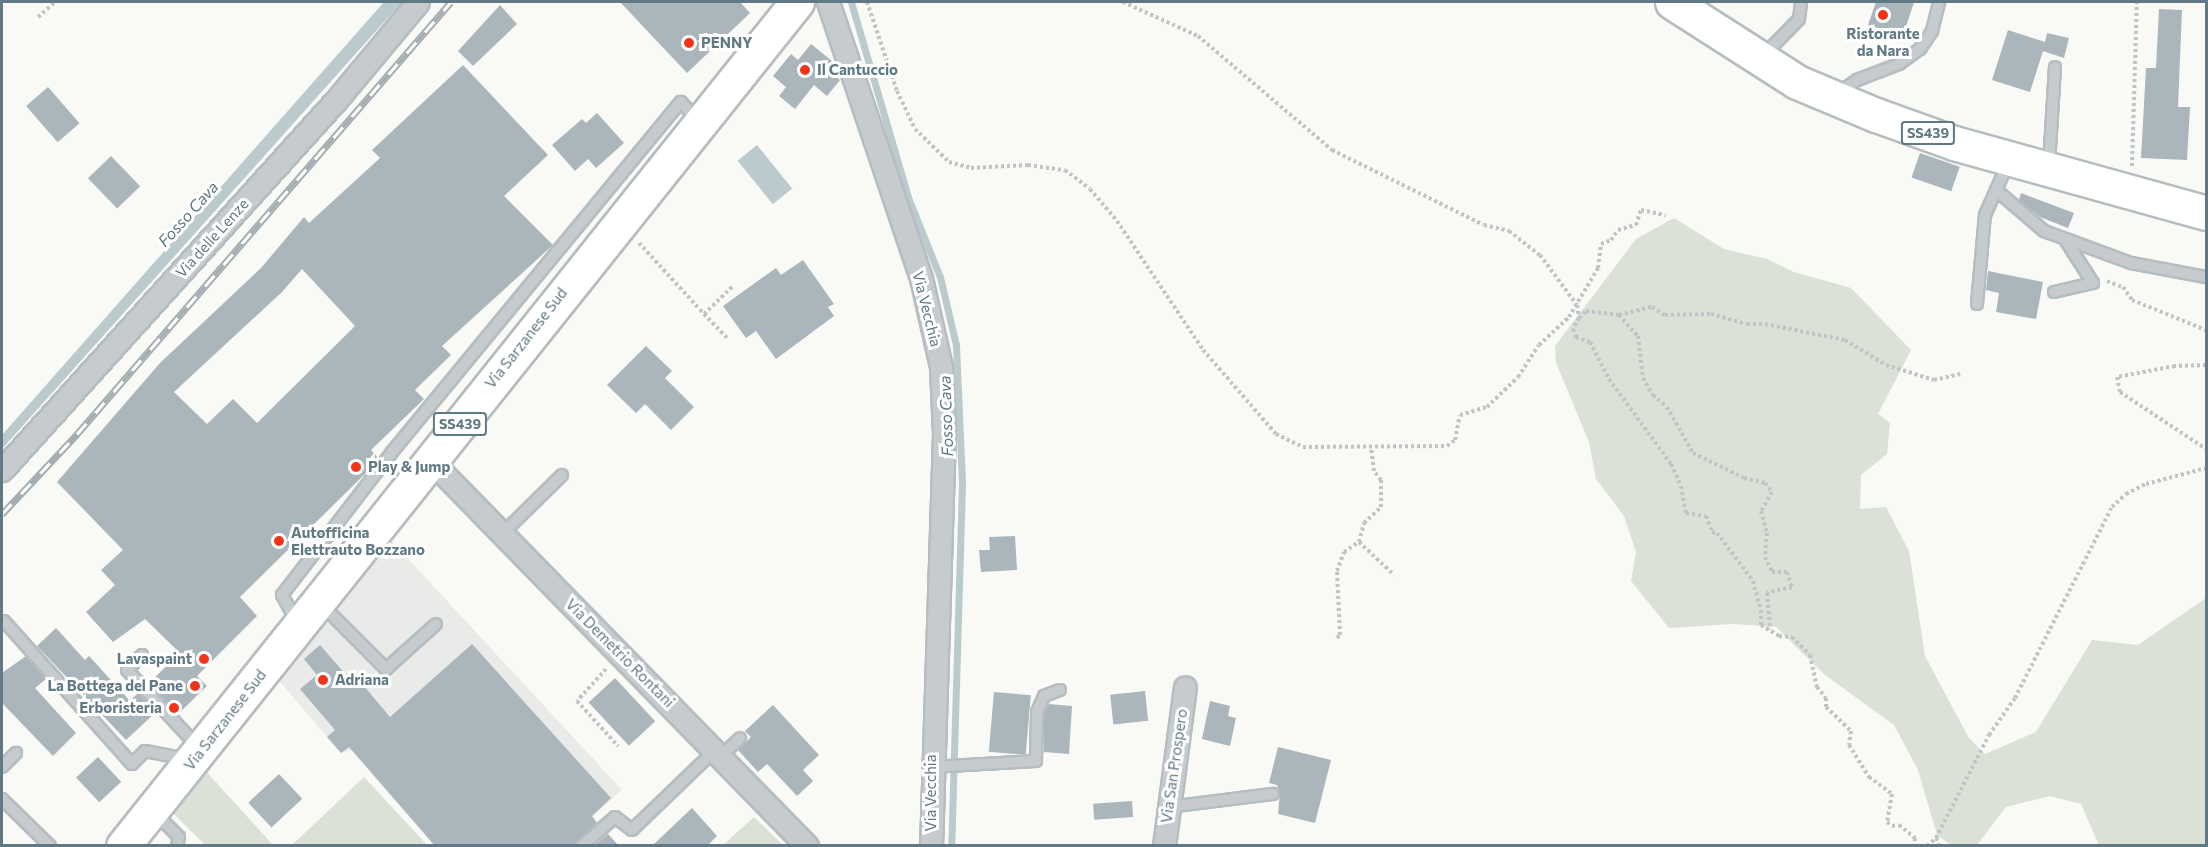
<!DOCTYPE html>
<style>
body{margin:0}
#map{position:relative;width:2208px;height:847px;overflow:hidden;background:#f9f9f6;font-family:Commissioner,sans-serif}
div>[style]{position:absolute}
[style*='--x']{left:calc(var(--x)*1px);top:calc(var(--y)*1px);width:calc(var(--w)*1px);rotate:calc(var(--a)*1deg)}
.built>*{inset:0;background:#eaeae9}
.green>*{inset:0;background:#dbe1d6}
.water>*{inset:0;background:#bbcbcd;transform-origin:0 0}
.stream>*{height:7px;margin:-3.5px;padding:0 3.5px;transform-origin:3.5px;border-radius:3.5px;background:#bbcbcd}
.building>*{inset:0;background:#aab6bb;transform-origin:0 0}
.path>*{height:4px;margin-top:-2px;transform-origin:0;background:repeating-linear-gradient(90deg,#c1c4c6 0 3px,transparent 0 6px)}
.roads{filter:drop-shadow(2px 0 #b6bdc0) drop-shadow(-2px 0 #b6bdc0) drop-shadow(0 2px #b6bdc0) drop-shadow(0 -2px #b6bdc0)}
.lane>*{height:10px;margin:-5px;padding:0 5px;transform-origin:5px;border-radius:5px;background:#c6cbce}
.street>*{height:21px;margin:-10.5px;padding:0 10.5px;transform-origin:10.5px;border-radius:10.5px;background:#c6cbce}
.primary>*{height:33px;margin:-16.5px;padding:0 16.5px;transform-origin:16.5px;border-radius:16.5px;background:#fff}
.rail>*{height:7px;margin-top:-3.5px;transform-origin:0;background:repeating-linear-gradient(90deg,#fff 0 14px,#a4adb2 0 28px);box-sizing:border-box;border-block:2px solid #a4adb2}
.dots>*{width:16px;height:16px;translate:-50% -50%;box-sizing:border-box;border:3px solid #fff;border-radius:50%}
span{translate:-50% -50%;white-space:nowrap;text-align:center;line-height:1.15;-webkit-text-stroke:6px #fff;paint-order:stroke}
.shield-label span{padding:2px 4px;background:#fff;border:2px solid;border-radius:4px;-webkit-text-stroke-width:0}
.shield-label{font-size:14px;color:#617984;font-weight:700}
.poi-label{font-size:15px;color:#617984;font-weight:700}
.left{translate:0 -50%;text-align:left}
.right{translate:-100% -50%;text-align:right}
.street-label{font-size:15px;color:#617984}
.water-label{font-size:16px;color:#5c787e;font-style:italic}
.frame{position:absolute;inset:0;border:3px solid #617984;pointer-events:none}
</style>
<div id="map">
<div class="built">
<i style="clip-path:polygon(387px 536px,622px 790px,561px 845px,352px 750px,341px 753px,275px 676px)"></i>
</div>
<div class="green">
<i style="clip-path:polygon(1674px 218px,1724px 249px,1767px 259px,1794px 272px,1851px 288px,1911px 350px,1878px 414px,1890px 423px,1887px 454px,1861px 475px,1860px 509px,1886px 507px,1909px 551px,1925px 656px,1969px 738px,1985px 754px,2036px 732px,2092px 640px,2138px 645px,2206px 598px,2206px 845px,2094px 845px,2098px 843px,2081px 804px,2050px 796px,2006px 807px,1977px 845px,1951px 845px,1937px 835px,1918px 770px,1894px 725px,1825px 675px,1776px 627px,1733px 624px,1669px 628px,1631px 581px,1636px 552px,1624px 516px,1596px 479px,1589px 442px,1556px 363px,1555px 346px,1636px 239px)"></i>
<i style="clip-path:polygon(203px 768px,273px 845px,205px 845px,169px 809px)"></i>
<i style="clip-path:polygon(364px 777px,427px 845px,292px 845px)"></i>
<i style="clip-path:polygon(754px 817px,783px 845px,723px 845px)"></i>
</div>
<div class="water">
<i style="clip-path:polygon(384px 2px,402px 2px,2px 449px,2px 435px)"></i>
<i style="left:757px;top:145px;width:56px;height:25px;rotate:51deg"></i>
</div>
<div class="stream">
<i style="--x:851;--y:2;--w:206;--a:73.7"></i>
<i style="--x:909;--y:200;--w:83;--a:68.1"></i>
<i style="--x:940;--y:277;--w:70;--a:76.8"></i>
<i style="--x:956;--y:345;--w:139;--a:87.5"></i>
<i style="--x:962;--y:484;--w:362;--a:91.7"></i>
</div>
<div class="building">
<i style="clip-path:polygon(620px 2px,740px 2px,750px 13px,687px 73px)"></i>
<i style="clip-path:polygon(1876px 2px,1914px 2px,1903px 36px,1868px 25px)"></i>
<i style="clip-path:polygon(500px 5px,517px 24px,473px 66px,458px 51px)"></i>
<i style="clip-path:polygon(2159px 9px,2182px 10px,2178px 107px,2190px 107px,2187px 160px,2141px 158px,2146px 68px,2156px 68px)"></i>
<i style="clip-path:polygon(2008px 30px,2045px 42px,2047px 33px,2069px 38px,2064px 58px,2043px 51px,2030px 92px,1992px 80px)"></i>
<i style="clip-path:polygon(811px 44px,832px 61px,826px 69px,840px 80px,827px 96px,814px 85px,795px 109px,779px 96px,786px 87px,773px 76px,791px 54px,798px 60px)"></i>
<i style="clip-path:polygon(evenodd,463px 65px,548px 155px,504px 196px,553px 245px,442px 346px,451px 355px,415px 390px,424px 399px,371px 450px,378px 458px,369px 470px,240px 597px,257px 616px,197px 676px,207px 686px,178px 714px,149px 683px,180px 653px,145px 619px,113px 642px,86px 612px,115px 585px,101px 570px,123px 550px,57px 482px,160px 363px,261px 268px,304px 217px,309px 223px,380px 158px,372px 150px,463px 65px,302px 269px,355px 326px,257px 423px,233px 399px,207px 424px,174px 392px,282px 292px,302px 269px)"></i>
<i style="left:48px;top:87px;width:48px;height:29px;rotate:49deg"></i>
<i style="clip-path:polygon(597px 113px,624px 143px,596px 168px,588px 159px,575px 171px,552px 145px,582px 119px,586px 123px)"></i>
<i style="left:1920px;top:153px;width:42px;height:26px;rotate:19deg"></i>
<i style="left:111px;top:156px;width:42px;height:32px;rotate:46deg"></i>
<i style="clip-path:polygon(2021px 193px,2074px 213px,2068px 228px,2040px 217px,2019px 200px)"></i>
<i style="clip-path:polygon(803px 260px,834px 304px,828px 307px,834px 316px,776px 359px,756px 331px,746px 338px,723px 306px,776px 268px,781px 275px)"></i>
<i style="clip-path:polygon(1988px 271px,2043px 282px,2036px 319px,1996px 312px,1999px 293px,1986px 290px)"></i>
<i style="clip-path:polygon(646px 346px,672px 371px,665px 378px,694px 407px,671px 430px,645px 404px,636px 413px,607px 385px)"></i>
<i style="clip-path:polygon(1015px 536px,1017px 570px,981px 572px,979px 550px,990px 550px,989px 537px)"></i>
<i style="clip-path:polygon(56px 628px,85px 660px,89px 656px,130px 701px,138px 693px,156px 712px,126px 740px,37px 646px)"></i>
<i style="clip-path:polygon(472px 644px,611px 798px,592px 816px,597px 823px,575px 846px,435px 846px,349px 747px,341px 753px,327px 737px,335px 730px,300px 689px,317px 675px,304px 659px,320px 645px,354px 684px,359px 680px,390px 717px)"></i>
<i style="clip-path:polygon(26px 656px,46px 679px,35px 688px,76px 733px,53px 756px,2px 703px,2px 673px)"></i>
<i style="left:615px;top:678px;width:59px;height:36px;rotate:47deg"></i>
<i style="left:1145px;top:691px;width:30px;height:35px;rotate:84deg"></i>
<i style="left:994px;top:692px;width:37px;height:60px;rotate:5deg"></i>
<i style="clip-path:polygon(1210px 701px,1230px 706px,1228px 716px,1236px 718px,1230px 746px,1202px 739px)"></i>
<i style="clip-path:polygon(1049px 704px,1072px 706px,1069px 754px,1044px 752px,1044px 714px)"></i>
<i style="clip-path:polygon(773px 705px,819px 755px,803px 770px,813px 781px,797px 796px,767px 764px,758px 772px,738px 750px,751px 737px,745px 731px)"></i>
<i style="clip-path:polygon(1278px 747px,1331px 760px,1315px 823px,1278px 814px,1280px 793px,1277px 785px,1269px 783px)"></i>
<i style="left:98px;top:757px;width:34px;height:30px;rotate:47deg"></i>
<i style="left:279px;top:774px;width:34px;height:42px;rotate:47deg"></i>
<i style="left:1132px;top:801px;width:16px;height:39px;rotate:86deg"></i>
<i style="clip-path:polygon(692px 808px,717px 836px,707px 846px,652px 846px)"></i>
<i style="clip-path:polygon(608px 834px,619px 846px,594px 846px)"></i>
</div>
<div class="path">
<i style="--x:867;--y:2;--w:94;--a:71.4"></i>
<i style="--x:897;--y:91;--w:42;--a:64.7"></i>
<i style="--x:915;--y:129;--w:47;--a:44.1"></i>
<i style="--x:949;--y:162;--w:23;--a:15"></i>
<i style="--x:971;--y:168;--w:57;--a:-3"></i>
<i style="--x:1028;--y:165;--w:37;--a:8"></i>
<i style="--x:1065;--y:170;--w:31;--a:37"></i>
<i style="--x:1090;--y:189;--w:42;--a:49.8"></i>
<i style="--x:1117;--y:221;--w:155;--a:56.3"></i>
<i style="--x:1203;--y:350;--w:111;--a:49"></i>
<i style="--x:1276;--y:434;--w:30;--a:26"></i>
<i style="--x:1303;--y:447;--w:144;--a:-0.4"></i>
<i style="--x:1447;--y:446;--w:10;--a:-37"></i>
<i style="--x:1455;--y:440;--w:25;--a:-79"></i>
<i style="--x:1460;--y:415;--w:28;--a:-17"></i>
<i style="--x:1487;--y:407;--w:43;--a:-44.1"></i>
<i style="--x:1518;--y:377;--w:38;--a:-57"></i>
<i style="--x:1539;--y:345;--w:41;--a:-43"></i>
<i style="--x:1569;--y:317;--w:57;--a:-59.4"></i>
<i style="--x:1598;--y:268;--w:24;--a:-83"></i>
<i style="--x:1601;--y:244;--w:11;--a:-22"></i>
<i style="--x:1611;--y:240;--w:12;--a:-55"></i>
<i style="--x:1618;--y:230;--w:19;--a:-16"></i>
<i style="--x:1636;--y:225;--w:16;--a:-72"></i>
<i style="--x:1641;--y:210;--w:25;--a:12"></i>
<i style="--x:1123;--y:2;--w:82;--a:24.4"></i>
<i style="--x:1198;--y:36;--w:176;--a:40.4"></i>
<i style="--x:1332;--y:150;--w:169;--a:26.3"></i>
<i style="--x:1484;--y:225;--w:26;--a:13"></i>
<i style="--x:1509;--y:231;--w:39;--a:38"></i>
<i style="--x:1540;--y:255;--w:62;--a:53.5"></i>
<i style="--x:1577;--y:305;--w:13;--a:81"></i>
<i style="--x:1579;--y:318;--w:13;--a:119"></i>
<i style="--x:1573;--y:329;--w:9;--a:69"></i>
<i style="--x:1576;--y:337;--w:15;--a:20"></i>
<i style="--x:1590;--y:342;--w:42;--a:62.8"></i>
<i style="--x:1609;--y:379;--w:105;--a:53.9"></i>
<i style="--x:1671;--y:464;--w:24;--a:66"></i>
<i style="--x:1681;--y:486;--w:27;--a:80"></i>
<i style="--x:1686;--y:513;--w:20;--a:9"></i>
<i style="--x:1706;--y:516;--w:17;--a:69"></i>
<i style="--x:1712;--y:532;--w:5;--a:11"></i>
<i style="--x:1717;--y:533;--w:60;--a:53.1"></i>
<i style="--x:1753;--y:581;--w:30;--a:75"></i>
<i style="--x:1761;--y:610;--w:15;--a:90"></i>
<i style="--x:1761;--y:625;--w:21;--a:31"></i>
<i style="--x:1779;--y:636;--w:13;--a:4"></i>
<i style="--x:1792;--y:637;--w:25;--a:45"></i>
<i style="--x:1810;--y:655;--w:33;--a:78"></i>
<i style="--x:1817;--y:687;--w:14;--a:51"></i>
<i style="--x:1826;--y:698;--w:9;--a:90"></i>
<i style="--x:1826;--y:707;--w:35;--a:44"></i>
<i style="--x:1851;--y:731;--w:14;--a:98"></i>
<i style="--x:1849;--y:745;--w:38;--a:58"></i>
<i style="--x:1869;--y:777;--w:29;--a:36"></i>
<i style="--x:1892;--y:794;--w:28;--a:100"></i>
<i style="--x:1887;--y:822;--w:6;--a:39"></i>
<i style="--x:1892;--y:826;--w:7;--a:-8"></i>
<i style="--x:1899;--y:825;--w:21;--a:39"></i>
<i style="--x:1915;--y:838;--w:8;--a:97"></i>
<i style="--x:38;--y:17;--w:23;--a:-41"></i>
<i style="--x:2132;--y:166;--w:164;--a:-88.3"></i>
<i style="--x:639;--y:243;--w:96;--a:47.5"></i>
<i style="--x:704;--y:314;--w:39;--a:-44"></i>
<i style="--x:2107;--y:281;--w:17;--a:21"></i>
<i style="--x:2123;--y:287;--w:16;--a:55"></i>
<i style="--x:2132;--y:300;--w:80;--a:22.1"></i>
<i style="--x:704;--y:314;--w:35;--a:46"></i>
<i style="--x:1619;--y:315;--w:34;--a:-14"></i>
<i style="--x:1652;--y:307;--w:15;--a:32"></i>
<i style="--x:1665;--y:315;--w:46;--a:-1.2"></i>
<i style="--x:1711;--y:314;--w:37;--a:16"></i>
<i style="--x:1747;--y:324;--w:18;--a:0"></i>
<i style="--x:1765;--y:324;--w:82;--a:11.3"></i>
<i style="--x:1845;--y:340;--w:48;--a:31.4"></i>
<i style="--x:1886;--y:365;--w:50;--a:17.4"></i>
<i style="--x:1934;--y:380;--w:27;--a:-13"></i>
<i style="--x:1579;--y:318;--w:10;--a:-45"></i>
<i style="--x:1586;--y:311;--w:33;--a:7"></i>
<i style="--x:1619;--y:315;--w:28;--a:48"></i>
<i style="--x:1638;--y:336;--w:42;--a:83.2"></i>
<i style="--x:1643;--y:378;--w:20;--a:60"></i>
<i style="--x:1653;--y:395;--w:18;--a:41"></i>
<i style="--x:1667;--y:407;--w:53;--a:60.5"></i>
<i style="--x:1693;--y:453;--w:57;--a:26.1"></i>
<i style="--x:1744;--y:478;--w:22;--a:13"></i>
<i style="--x:1765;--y:483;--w:11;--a:52"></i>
<i style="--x:1772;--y:492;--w:22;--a:120"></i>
<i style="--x:1761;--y:511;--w:23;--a:75"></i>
<i style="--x:1767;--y:533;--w:24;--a:95"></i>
<i style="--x:1765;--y:557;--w:17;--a:65"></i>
<i style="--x:1772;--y:572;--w:15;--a:0"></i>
<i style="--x:1787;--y:572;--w:16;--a:72"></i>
<i style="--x:1792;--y:587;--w:26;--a:167"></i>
<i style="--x:1767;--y:593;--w:37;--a:85"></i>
<i style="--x:2206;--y:365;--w:31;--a:178"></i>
<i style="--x:2175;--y:366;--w:59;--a:169.3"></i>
<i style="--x:2117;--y:377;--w:15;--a:79"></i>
<i style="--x:2120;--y:392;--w:103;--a:33.5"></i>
<i style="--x:1359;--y:542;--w:48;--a:43.3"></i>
<i style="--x:1337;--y:638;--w:4;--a:-45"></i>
<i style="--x:1340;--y:635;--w:64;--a:-92.7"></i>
<i style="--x:1337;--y:571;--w:20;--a:-70"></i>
<i style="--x:1344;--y:552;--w:18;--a:-34"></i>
<i style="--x:1359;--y:542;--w:20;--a:-75"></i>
<i style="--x:1364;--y:523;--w:23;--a:-43"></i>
<i style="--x:1381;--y:507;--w:27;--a:-90"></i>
<i style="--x:1381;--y:480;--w:11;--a:-128"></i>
<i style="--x:1374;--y:471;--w:23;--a:-97"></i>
<i style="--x:606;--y:669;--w:43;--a:132.2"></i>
<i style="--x:577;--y:701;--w:61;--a:47.7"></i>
<i style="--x:1936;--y:838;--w:116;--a:-62.8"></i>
<i style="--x:1989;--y:735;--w:45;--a:-54.9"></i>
<i style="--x:2015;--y:698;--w:214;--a:-63.1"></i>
<i style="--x:2112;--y:507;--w:19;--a:-43"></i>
<i style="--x:2126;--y:494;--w:22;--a:-27"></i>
<i style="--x:2146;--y:484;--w:62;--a:-14.9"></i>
<i style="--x:1927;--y:846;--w:12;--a:-42"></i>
<i style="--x:1936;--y:838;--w:9;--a:69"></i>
</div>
<div class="roads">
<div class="lane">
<i style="--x:1764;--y:55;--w:50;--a:-45.8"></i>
<i style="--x:1799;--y:19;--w:17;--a:-83"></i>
<i style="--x:1837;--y:94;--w:24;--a:-35"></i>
<i style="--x:1857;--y:80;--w:45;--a:-20.9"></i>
<i style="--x:1899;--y:64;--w:26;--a:-36"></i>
<i style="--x:1920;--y:49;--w:22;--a:-56"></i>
<i style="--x:1932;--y:31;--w:30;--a:-76"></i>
<i style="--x:2049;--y:165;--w:98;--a:-86.5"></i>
<i style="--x:1996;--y:190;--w:63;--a:40.5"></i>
<i style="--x:2044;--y:231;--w:93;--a:20.2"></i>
<i style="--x:2131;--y:263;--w:76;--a:10.6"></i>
<i style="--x:2054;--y:292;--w:40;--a:-13"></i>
<i style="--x:2093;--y:283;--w:50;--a:-122.7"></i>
<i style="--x:1977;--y:304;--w:89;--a:-84.9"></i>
<i style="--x:1985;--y:215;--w:57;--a:-66.1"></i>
<i style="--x:502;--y:534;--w:84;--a:-44.5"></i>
<i style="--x:322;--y:605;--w:91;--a:45"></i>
<i style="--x:386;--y:669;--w:67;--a:-42"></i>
<i style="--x:4;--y:621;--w:192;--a:48.2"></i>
<i style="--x:132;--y:764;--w:18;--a:-45"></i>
<i style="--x:145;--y:751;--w:42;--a:11"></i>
<i style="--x:297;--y:622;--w:31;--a:-119"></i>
<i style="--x:282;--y:595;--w:180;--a:-52.4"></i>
<i style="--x:392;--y:452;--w:454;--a:-50.5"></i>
<i style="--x:681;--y:102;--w:24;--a:48"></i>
<i style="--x:142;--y:655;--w:21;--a:135"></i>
<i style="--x:127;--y:670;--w:105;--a:47.3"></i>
<i style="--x:721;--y:756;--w:26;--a:-43"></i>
<i style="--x:2;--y:767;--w:20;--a:-45"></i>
<i style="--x:931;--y:767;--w:105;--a:-3.3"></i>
<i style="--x:1036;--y:761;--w:49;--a:-88.8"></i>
<i style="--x:1037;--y:712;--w:17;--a:-66"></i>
<i style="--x:1044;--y:696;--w:17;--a:-21"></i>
<i style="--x:2;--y:799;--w:67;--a:44.4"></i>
<i style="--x:1168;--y:807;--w:106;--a:-7.1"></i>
<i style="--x:155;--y:813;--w:34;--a:45"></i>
<i style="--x:179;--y:837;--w:9;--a:103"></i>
<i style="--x:582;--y:846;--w:44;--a:-41.3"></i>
<i style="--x:615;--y:817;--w:21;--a:37"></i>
<i style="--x:632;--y:830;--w:115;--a:-43.9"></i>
</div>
<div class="street">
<i style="--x:828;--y:2;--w:291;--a:71.4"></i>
<i style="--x:921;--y:278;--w:91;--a:77.3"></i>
<i style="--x:941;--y:367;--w:67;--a:87.4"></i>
<i style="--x:944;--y:434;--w:412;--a:91.8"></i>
<i style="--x:432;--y:462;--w:537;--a:45.68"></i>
<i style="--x:2;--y:470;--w:501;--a:-47.91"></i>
<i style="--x:338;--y:98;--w:125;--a:-50.2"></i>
<i style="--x:1164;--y:846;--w:160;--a:-82.5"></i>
</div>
<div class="primary">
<i style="--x:1672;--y:2;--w:148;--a:32.6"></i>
<i style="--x:1797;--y:82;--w:86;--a:22.7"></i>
<i style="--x:1876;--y:115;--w:83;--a:19.7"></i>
<i style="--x:1954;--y:143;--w:262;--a:15.5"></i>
<i style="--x:123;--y:846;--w:1080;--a:-51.39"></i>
</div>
</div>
<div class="rail">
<i style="--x:2;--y:514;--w:110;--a:-46.8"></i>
<i style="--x:77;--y:434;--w:571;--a:-49.12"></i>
</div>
<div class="dots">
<i style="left:1883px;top:15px;background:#f4341a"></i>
<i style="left:689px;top:43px;background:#f4341a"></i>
<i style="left:805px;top:70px;background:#f4341a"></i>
<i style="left:356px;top:467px;background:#f4341a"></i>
<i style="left:279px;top:541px;background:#f4341a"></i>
<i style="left:204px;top:659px;background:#f4341a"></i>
<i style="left:323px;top:680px;background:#f4341a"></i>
<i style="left:195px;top:686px;background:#f4341a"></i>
<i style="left:174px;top:708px;background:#f4341a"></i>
</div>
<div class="shield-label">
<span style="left:1928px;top:133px">SS439</span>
<span style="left:460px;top:424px">SS439</span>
</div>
<div class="poi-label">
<span style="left:1883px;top:42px">Ristorante<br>da Nara</span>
<span class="left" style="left:701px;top:43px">PENNY</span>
<span class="left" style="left:817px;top:70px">Il Cantuccio</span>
<span class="left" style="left:368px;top:467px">Play &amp; Jump</span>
<span class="left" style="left:291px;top:541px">Autofficina<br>Elettrauto Bozzano</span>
<span class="right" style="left:192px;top:659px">Lavaspaint</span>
<span class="left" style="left:335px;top:680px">Adriana</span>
<span class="right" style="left:183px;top:686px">La Bottega del Pane</span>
<span class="right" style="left:162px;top:708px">Erboristeria</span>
</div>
<div class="street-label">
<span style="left:212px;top:238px;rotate:-48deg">Via delle Lenze</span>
<span style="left:927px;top:309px;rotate:76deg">Via Vecchia</span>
<span style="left:526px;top:338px;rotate:-52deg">Via Sarzanese Sud</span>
<span style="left:620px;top:653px;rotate:45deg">Via Demetrio Rontani</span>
<span style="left:225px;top:720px;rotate:-52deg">Via Sarzanese Sud</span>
<span style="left:1174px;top:766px;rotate:-82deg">Via San Prospero</span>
<span style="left:931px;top:793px;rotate:-90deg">Via Vecchia</span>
</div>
<div class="water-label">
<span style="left:188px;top:214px;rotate:-48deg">Fosso Cava</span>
<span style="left:946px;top:416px;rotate:-92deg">Fosso Cava</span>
</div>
<div class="frame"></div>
</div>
